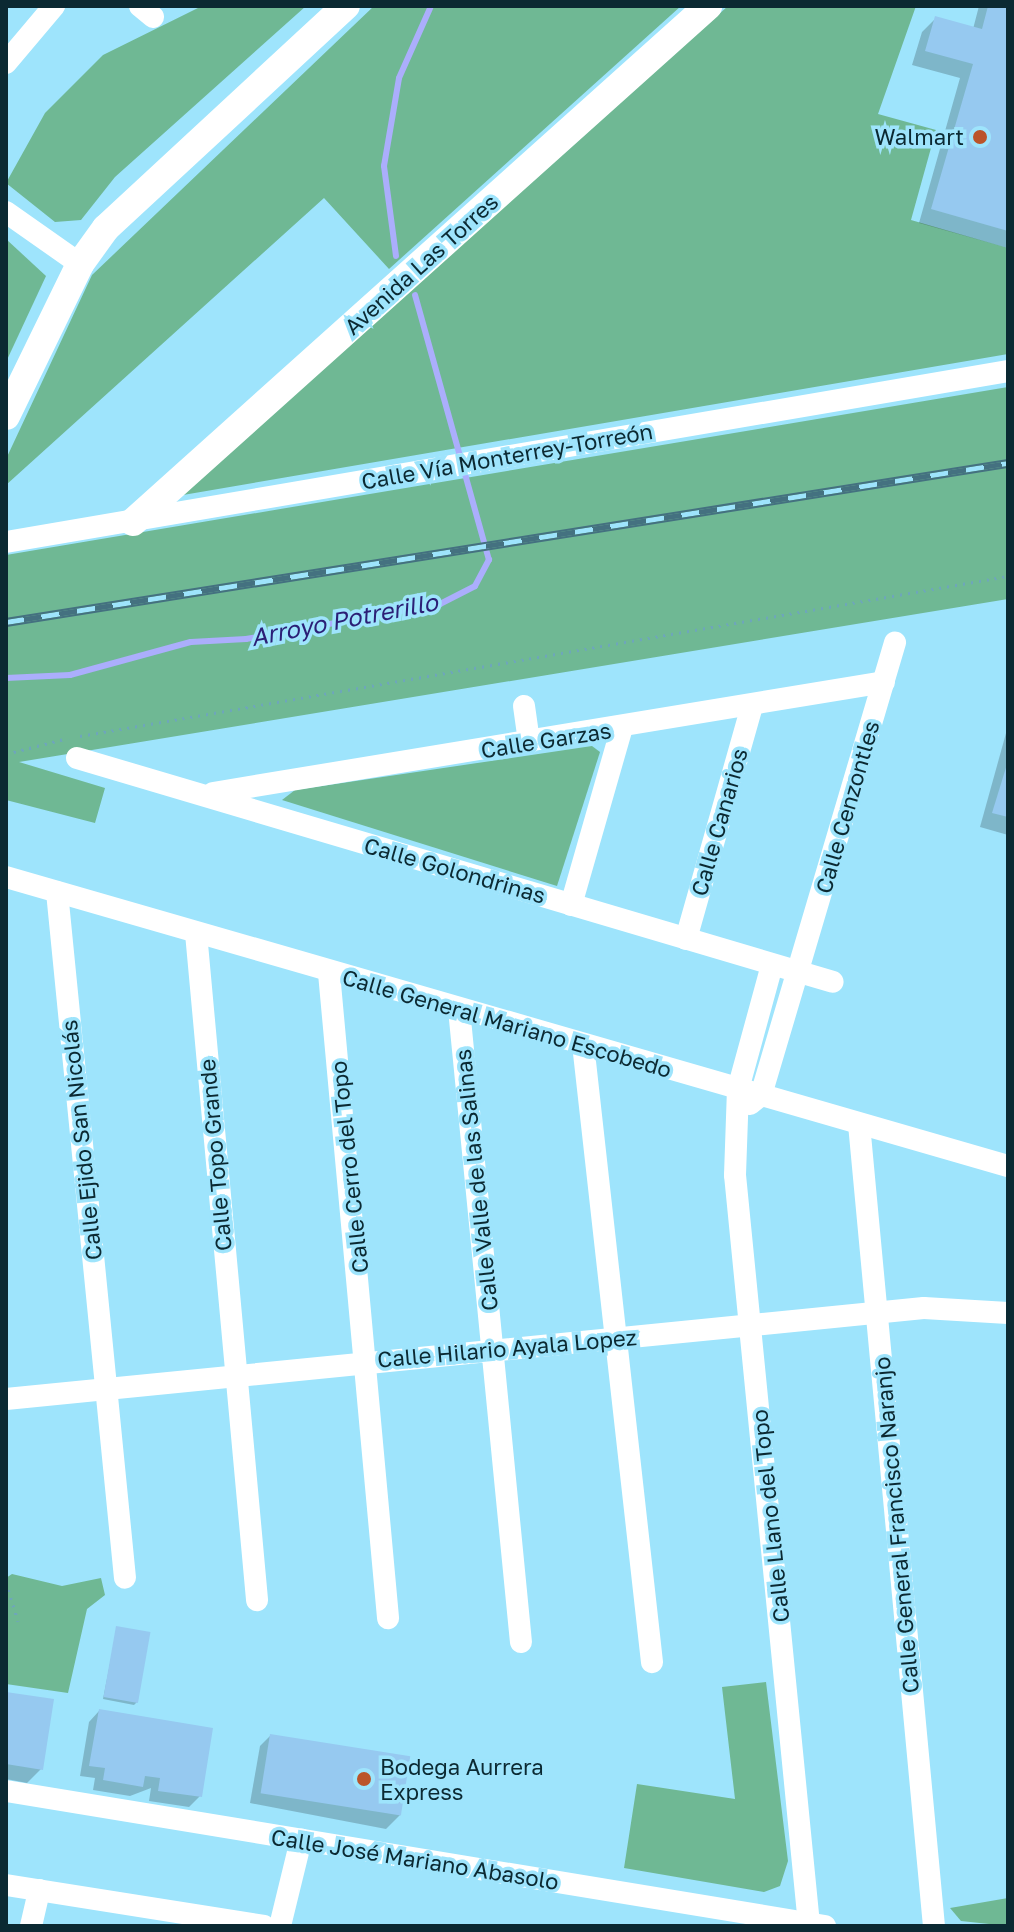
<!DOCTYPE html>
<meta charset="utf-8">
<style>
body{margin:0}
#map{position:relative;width:1014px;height:1932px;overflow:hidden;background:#9ee4fc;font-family:"Golos Text",sans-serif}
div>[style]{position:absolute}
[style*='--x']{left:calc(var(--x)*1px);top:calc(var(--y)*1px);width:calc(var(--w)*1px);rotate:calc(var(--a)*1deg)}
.green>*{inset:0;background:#6fb894}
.shadow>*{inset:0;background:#0003}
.stream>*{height:6px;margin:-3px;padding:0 3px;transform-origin:3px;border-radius:3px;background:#abaefc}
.building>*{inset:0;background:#96c9f0;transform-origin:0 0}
.path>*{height:3px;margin-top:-1.5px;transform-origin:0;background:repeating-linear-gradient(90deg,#6ea6ba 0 2px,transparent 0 8px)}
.minor>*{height:22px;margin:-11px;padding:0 11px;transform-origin:11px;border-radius:11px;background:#fff}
.tertiary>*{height:28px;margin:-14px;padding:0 14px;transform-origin:14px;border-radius:14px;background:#fff}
.rail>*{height:9px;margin-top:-4.5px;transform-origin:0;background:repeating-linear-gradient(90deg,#9ee4fc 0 18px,#447180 0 36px);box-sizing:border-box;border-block:2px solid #447180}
.dots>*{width:22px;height:22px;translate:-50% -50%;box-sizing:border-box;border:4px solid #9ee4fc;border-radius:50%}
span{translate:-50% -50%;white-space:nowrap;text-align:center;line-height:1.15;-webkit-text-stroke:7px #9ee4fc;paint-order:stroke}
.poi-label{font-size:22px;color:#0b2932}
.right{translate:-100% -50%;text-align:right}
.left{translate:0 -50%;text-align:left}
.street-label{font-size:22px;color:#0b2932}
.water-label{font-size:24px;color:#2b1f76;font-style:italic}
.frame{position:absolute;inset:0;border:8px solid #0b2932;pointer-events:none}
</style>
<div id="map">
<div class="green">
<i style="clip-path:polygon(202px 6px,306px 6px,115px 177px,81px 220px,55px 222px,6px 183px,45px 113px,103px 55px)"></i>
<i style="clip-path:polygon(374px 6px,681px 6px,389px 269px,324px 198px,6px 485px,6px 459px,92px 275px)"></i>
<i style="clip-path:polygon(728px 6px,916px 6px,878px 114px,936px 130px,911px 220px,1008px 248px,1008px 354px,183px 495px)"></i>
<i style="clip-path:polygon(6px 239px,46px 276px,6px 362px)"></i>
<i style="clip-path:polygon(1008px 387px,1008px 599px,19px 762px,105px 788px,95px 823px,6px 800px,6px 555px)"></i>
<i style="clip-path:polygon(592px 746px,600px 752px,557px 886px,282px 800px,295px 790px)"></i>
<i style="clip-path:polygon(12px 1574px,62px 1586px,101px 1578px,105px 1595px,87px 1609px,68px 1693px,6px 1684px,6px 1578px)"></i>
<i style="clip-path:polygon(766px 1682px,788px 1861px,780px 1886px,764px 1892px,624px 1868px,637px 1784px,735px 1799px,722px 1687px)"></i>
<i style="clip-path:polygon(1008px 1898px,1008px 1926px,961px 1921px,950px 1908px)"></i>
</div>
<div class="shadow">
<i style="clip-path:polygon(979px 6px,1008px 6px,1008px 248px,919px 223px,960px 78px,912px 65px,922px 32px,936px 18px,973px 29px)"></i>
<i style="clip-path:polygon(1008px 726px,1008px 835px,980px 827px)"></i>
<i style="clip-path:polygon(117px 1628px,137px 1702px,134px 1705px,103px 1699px)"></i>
<i style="clip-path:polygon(6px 1694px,41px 1769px,27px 1783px,6px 1779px)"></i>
<i style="clip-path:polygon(99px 1711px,200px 1796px,189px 1807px,149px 1801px,151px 1788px,130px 1796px,93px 1790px,95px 1778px,80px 1776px,89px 1722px)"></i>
<i style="clip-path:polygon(270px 1736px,400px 1815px,386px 1829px,250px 1803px,260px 1746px)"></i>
</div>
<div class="stream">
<i style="--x:396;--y:256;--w:91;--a:-97.6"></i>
<i style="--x:384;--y:166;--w:89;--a:-80.3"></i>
<i style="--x:399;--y:78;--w:79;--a:-66"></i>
<i style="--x:6;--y:678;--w:64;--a:-2.7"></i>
<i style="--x:70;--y:675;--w:125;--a:-15.3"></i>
<i style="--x:191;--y:642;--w:55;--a:-3.1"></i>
<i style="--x:246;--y:639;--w:197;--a:-10.2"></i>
<i style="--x:440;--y:604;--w:39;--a:-27"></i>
<i style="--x:475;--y:586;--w:30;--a:-62"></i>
<i style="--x:489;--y:560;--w:275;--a:-105.6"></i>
</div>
<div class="building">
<i style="clip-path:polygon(988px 6px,1008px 6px,1008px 231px,931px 209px,973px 64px,925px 51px,935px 16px,982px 29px)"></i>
<i style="clip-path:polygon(1008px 761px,1008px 817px,992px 813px)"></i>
<i style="left:116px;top:1626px;width:35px;height:72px;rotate:10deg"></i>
<i style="clip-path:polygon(6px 1692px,54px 1699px,43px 1770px,6px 1764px)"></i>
<i style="clip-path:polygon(99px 1709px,213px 1728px,202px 1797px,158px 1791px,160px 1778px,145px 1776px,143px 1787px,103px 1780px,105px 1768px,89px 1766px)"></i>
<i style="left:270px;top:1734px;width:142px;height:60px;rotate:9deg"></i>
</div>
<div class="path">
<i style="--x:80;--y:736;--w:942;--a:-9.78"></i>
<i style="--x:6;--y:754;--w:64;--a:-14.5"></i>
<i style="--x:6;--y:1582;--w:41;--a:72.9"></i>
</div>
<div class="minor">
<i style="--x:140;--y:6;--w:17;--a:40"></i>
<i style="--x:6;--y:63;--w:75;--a:-49.9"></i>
<i style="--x:6;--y:212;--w:90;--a:35.1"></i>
<i style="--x:6;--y:542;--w:1016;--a:-9.68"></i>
<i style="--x:524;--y:706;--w:37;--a:82"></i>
<i style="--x:77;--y:758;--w:788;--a:16.5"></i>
<i style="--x:213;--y:793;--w:680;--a:-9.39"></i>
<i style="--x:6;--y:877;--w:1043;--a:16.09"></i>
<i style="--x:57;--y:892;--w:689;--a:84.34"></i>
<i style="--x:571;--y:905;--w:185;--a:-74"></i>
<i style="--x:196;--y:933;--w:670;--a:84.77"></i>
<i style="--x:686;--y:939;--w:243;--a:-74.2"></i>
<i style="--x:772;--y:965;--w:129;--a:105.3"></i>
<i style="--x:738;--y:1089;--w:86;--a:92"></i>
<i style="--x:735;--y:1175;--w:753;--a:84.36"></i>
<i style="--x:329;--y:973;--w:648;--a:84.77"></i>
<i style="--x:459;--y:1009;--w:636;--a:84.41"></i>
<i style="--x:583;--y:1044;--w:622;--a:83.63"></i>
<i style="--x:750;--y:1104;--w:14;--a:-39"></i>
<i style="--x:761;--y:1095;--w:472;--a:-73.5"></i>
<i style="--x:859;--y:1124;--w:805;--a:84.66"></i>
<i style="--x:6;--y:1399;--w:922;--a:-5.66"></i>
<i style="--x:924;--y:1308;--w:84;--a:3.4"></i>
<i style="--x:6;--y:1791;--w:830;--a:9.36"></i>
<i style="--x:6;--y:1885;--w:261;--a:9"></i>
<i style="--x:31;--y:1926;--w:37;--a:-77"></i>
<i style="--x:280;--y:1926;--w:89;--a:-76.3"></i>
</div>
<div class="tertiary">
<i style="--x:6;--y:416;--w:169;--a:-64"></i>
<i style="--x:80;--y:264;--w:44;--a:-54.2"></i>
<i style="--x:106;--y:228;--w:327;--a:-42.8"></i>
<i style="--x:133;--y:522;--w:773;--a:-41.9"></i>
</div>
<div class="rail">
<i style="--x:6;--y:622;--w:1015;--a:-9.02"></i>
</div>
<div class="dots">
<i style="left:980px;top:137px;background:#bb542a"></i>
<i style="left:364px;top:1779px;background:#bb542a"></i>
</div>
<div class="poi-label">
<span class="right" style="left:964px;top:137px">Walmart</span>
<span class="left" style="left:380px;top:1779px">Bodega Aurrera<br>Express</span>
</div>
<div class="street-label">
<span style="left:421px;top:264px;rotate:-42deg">Avenida Las Torres</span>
<span style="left:507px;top:456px;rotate:-10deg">Calle Vía Monterrey-Torreón</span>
<span style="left:546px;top:740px;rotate:-9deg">Calle Garzas</span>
<span style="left:847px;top:807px;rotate:-74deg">Calle Cenzontles</span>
<span style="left:719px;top:822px;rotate:-74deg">Calle Canarios</span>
<span style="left:455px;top:870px;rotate:16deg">Calle Golondrinas</span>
<span style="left:507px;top:1023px;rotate:16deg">Calle General Mariano Escobedo</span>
<span style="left:81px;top:1140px;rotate:-96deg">Calle Ejido San Nicolás</span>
<span style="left:215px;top:1155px;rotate:-95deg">Calle Topo Grande</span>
<span style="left:349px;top:1167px;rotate:-96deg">Calle Cerro del Topo</span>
<span style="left:476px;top:1180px;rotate:-96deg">Calle Valle de las Salinas</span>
<span style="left:507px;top:1348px;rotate:-5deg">Calle Hilario Ayala Lopez</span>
<span style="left:770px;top:1516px;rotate:-96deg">Calle Llano del Topo</span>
<span style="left:896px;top:1525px;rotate:-95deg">Calle General Francisco Naranjo</span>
<span style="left:415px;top:1859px;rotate:9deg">Calle José Mariano Abasolo</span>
</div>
<div class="water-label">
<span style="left:344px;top:619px;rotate:-11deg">Arroyo Potrerillo</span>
</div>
<div class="frame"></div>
</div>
